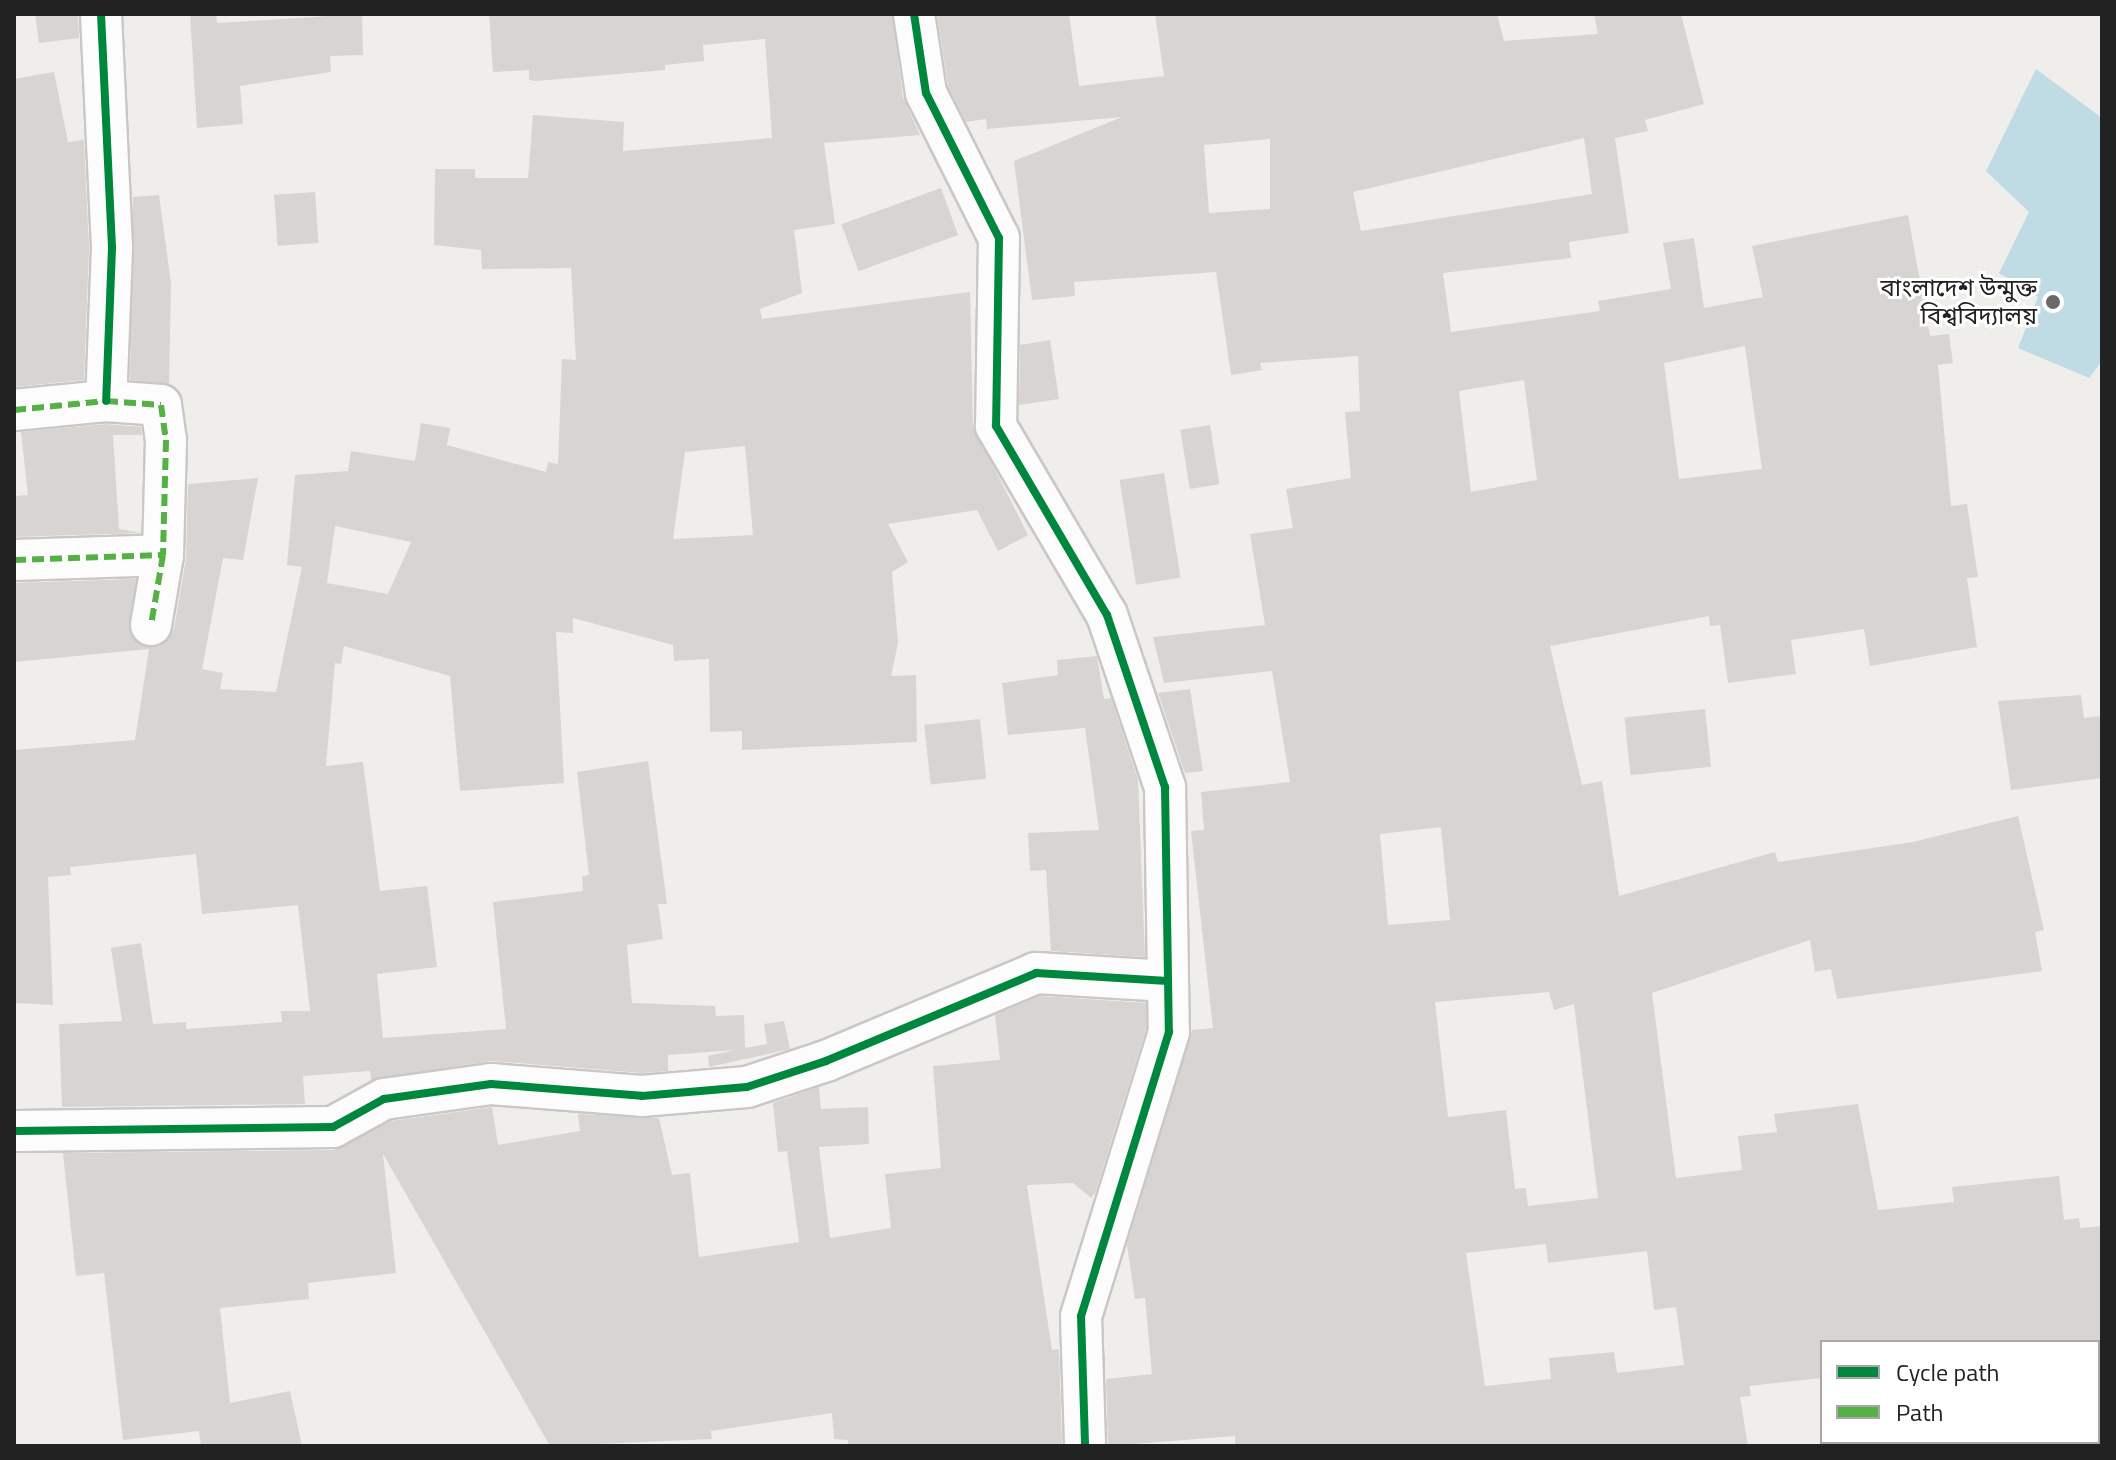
<!DOCTYPE html>
<meta charset="utf-8">
<style>
body{margin:0}
#map{position:relative;width:2116px;height:1460px;overflow:hidden;background:#f0eeeb;font-family:"Titillium Web","Noto Sans Bengali",sans-serif}
div>[style]{position:absolute}
[style*='--x']{left:calc(var(--x)*1px);top:calc(var(--y)*1px);width:calc(var(--w)*1px);rotate:calc(var(--a)*1deg)}
.water>*{inset:0;background:#bfdbe3}
.building>*{inset:0;background:#d7d4d2;transform-origin:0 0}
.roads{filter:drop-shadow(2px 0 #c9c8c7) drop-shadow(-2px 0 #c9c8c7) drop-shadow(0 2px #c9c8c7) drop-shadow(0 -2px #c9c8c7)}
.minor>*{height:40px;margin:-20px;padding:0 20px;transform-origin:20px;border-radius:20px;background:#fdfcfc}
.quiet>*{height:6px;margin-top:-3px;transform-origin:0;background:repeating-linear-gradient(90deg,#55b145 0 12px,transparent 0 18px)}
.cycleway>*{height:8px;margin:-4px;padding:0 4px;transform-origin:4px;border-radius:4px;background:#00873e}
.dots>*{width:22px;height:22px;translate:-50% -50%;box-sizing:border-box;border:4px solid #fff;border-radius:50%}
span{translate:-50% -50%;white-space:nowrap;text-align:center;line-height:1.15;-webkit-text-stroke:6px #fff;paint-order:stroke}
.poi-label{font-size:24px;color:#222}
.right{translate:-100% -50%;text-align:right}
.frame{position:absolute;inset:0;border:16px solid #222;pointer-events:none}
.legend{position:absolute;left:1820px;top:1340px;width:280px;height:104px;box-sizing:border-box;background:#fff;border:2px solid #a7a7a7;margin:0;padding:10px 14px;list-style:none;font-size:24px;color:#222}
.legend li{display:flex;align-items:center;gap:16px;height:40px}
.legend b{width:40px;border:2px solid #a7a7a7}
</style>
<div id="map">
<div class="water">
<i style="clip-path:polygon(2036px 69px,2102px 118px,2102px 361px,2089px 378px,2018px 348px,2038px 297px,1999px 273px,2029px 212px,1986px 171px)"></i>
</div>
<div class="building">
<i style="clip-path:polygon(35px 14px,78px 14px,79px 38px,39px 43px)"></i>
<i style="clip-path:polygon(190px 14px,216px 14px,217px 23px,362px 14px,363px 55px,330px 56px,331px 72px,240px 86px,243px 124px,197px 128px)"></i>
<i style="clip-path:polygon(evenodd,489px 14px,892px 14px,903px 97px,920px 135px,824px 143px,835px 224px,794px 230px,802px 293px,760px 309px,762px 319px,970px 292px,973px 426px,1028px 535px,998px 551px,977px 510px,888px 524px,908px 562px,892px 572px,898px 643px,891px 676px,916px 675px,917px 742px,742px 750px,742px 731px,710px 732px,709px 659px,674px 661px,673px 645px,573px 618px,573px 633px,556px 632px,564px 783px,460px 791px,450px 676px,344px 646px,341px 664px,335px 663px,326px 766px,363px 762px,380px 891px,427px 886px,437px 967px,377px 974px,383px 1038px,506px 1029px,493px 902px,583px 891px,582px 876px,589px 875px,577px 772px,648px 761px,667px 904px,658px 904px,663px 939px,627px 945px,632px 1003px,715px 1006px,716px 1016px,744px 1015px,745px 1048px,767px 1044px,764px 1024px,784px 1021px,790px 1049px,709px 1067px,708px 1056px,735px 1050px,668px 1055px,668px 1071px,642px 1073px,492px 1061px,371px 1080px,370px 1071px,303px 1076px,305px 1104px,62px 1107px,59px 1024px,122px 1021px,111px 948px,141px 943px,153px 1024px,186px 1022px,186px 1029px,282px 1022px,281px 1011px,310px 1011px,298px 905px,202px 914px,196px 854px,70px 867px,71px 875px,48px 877px,53px 1005px,14px 1003px,14px 750px,135px 740px,149px 649px,14px 662px,14px 583px,136px 579px,130px 634px,146px 647px,160px 646px,174px 629px,186px 559px,188px 484px,258px 478px,243px 560px,223px 558px,202px 669px,223px 673px,220px 689px,276px 692px,302px 567px,287px 565px,295px 475px,348px 471px,351px 451px,415px 461px,421px 423px,450px 428px,447px 445px,546px 472px,548px 462px,558px 464px,562px 359px,576px 360px,571px 268px,482px 269px,481px 250px,434px 245px,435px 169px,475px 169px,475px 178px,528px 178px,533px 115px,624px 122px,623px 151px,772px 138px,765px 39px,703px 45px,704px 61px,665px 65px,665px 70px,536px 81px,529px 80px,529px 70px,493px 72px,489px 14px,745px 446px,753px 535px,673px 539px,685px 452px,745px 446px,489px 14px,335px 526px,411px 542px,388px 594px,327px 583px,335px 526px)"></i>
<i style="clip-path:polygon(evenodd,937px 14px,1069px 14px,1079px 86px,1164px 76px,1155px 14px,1497px 14px,1504px 41px,1598px 34px,1594px 14px,1681px 14px,1704px 104px,1645px 120px,1648px 131px,1615px 138px,1629px 233px,1569px 242px,1571px 258px,1443px 273px,1451px 332px,1600px 311px,1598px 301px,1671px 289px,1663px 243px,1694px 238px,1704px 308px,1763px 297px,1752px 246px,1908px 215px,1930px 336px,1949px 334px,1953px 363px,1938px 365px,1951px 506px,1967px 504px,1978px 577px,1967px 578px,1977px 647px,1870px 666px,1864px 629px,1791px 640px,1796px 674px,1728px 683px,1720px 625px,1710px 626px,1709px 616px,1550px 646px,1582px 785px,1602px 781px,1619px 896px,1775px 852px,1778px 862px,1913px 842px,2018px 816px,2044px 930px,2035px 932px,2042px 971px,1837px 999px,1831px 969px,1815px 972px,1810px 940px,1652px 993px,1676px 1178px,1742px 1170px,1738px 1136px,1777px 1132px,1774px 1114px,1858px 1104px,1878px 1210px,1954px 1202px,1952px 1187px,2059px 1176px,2064px 1220px,2079px 1218px,2080px 1228px,2102px 1226px,2102px 1342px,1822px 1342px,1822px 1378px,1749px 1386px,1751px 1396px,1740px 1397px,1748px 1446px,1235px 1446px,1235px 1436px,1108px 1446px,1106px 1379px,1152px 1374px,1145px 1298px,1135px 1299px,1127px 1245px,1192px 1030px,1213px 1028px,1191px 831px,1204px 830px,1201px 792px,1290px 782px,1272px 671px,1164px 683px,1153px 637px,1265px 625px,1250px 534px,1293px 528px,1286px 489px,1351px 478px,1345px 412px,1360px 411px,1358px 356px,1260px 363px,1262px 370px,1231px 375px,1216px 272px,1074px 282px,1075px 296px,1032px 300px,1014px 161px,1122px 117px,987px 129px,986px 119px,966px 122px,948px 86px,937px 14px,1584px 138px,1592px 194px,1361px 231px,1353px 192px,1584px 138px,937px 14px,1270px 139px,1270px 209px,1209px 213px,1204px 145px,1270px 139px,937px 14px,1745px 346px,1762px 469px,1679px 479px,1664px 363px,1745px 346px,937px 14px,1524px 380px,1537px 480px,1471px 492px,1459px 391px,1524px 380px,937px 14px,1441px 827px,1450px 920px,1388px 925px,1380px 834px,1441px 827px,937px 14px,1549px 992px,1554px 1010px,1574px 1004px,1598px 1198px,1528px 1206px,1526px 1188px,1515px 1189px,1506px 1110px,1448px 1117px,1435px 1002px,1549px 992px,937px 14px,1546px 1244px,1548px 1263px,1647px 1251px,1654px 1310px,1676px 1307px,1684px 1365px,1617px 1373px,1614px 1352px,1549px 1358px,1551px 1379px,1485px 1386px,1466px 1253px,1546px 1244px)"></i>
<i style="clip-path:polygon(54px 72px,68px 142px,84px 140px,89px 248px,84px 380px,14px 387px,14px 79px)"></i>
<i style="left:941px;top:188px;width:50px;height:106px;rotate:70deg"></i>
<i style="left:315px;top:192px;width:51px;height:41px;rotate:86deg"></i>
<i style="clip-path:polygon(159px 195px,171px 283px,169px 384px,130px 380px,133px 197px)"></i>
<i style="clip-path:polygon(1050px 340px,1059px 399px,1019px 405px,1020px 345px)"></i>
<i style="clip-path:polygon(106px 424px,141px 427px,142px 435px,113px 435px,119px 529px,141px 533px,14px 537px,14px 496px,28px 495px,21px 432px)"></i>
<i style="left:1210px;top:425px;width:60px;height:30px;rotate:81deg"></i>
<i style="left:1164px;top:473px;width:106px;height:45px;rotate:81deg"></i>
<i style="clip-path:polygon(1097px 656px,1104px 699px,1111px 698px,1138px 780px,1145px 957px,1051px 951px,1046px 870px,1030px 871px,1028px 833px,1099px 830px,1085px 728px,1008px 735px,1002px 683px,1058px 675px,1057px 660px)"></i>
<i style="clip-path:polygon(1190px 689px,1203px 771px,1185px 773px,1158px 693px)"></i>
<i style="clip-path:polygon(2081px 695px,2084px 718px,2102px 716px,2102px 778px,2011px 790px,1998px 701px)"></i>
<i style="left:1705px;top:709px;width:58px;height:81px;rotate:84deg"></i>
<i style="left:980px;top:719px;width:60px;height:56px;rotate:84deg"></i>
<i style="clip-path:polygon(1040px 996px,1146px 1003px,1146px 1029px,1095px 1193px,1091px 1198px,1073px 1183px,1027px 1185px,1052px 1350px,1059px 1349px,1062px 1446px,848px 1446px,848px 1440px,834px 1439px,832px 1413px,711px 1431px,712px 1439px,550px 1446px,383px 1154px,396px 1273px,308px 1283px,309px 1299px,220px 1308px,230px 1403px,290px 1391px,302px 1446px,201px 1446px,199px 1431px,123px 1440px,104px 1273px,76px 1276px,63px 1153px,333px 1150px,391px 1121px,492px 1107px,498px 1145px,580px 1131px,578px 1114px,659px 1118px,672px 1175px,690px 1173px,699px 1257px,799px 1242px,787px 1151px,778px 1152px,773px 1103px,819px 1087px,821px 1109px,868px 1107px,869px 1144px,819px 1147px,830px 1238px,891px 1228px,885px 1174px,941px 1168px,933px 1066px,1000px 1060px,995px 1015px)"></i>
</div>
<div class="roads">
<div class="minor">
<i style="--x:101;--y:14;--w:234;--a:87.3"></i>
<i style="--x:112;--y:248;--w:153;--a:92.2"></i>
<i style="--x:914;--y:14;--w:80;--a:81.4"></i>
<i style="--x:926;--y:93;--w:162;--a:63.3"></i>
<i style="--x:999;--y:238;--w:188;--a:90.9"></i>
<i style="--x:996;--y:426;--w:219;--a:59.6"></i>
<i style="--x:1107;--y:615;--w:182;--a:71.4"></i>
<i style="--x:1165;--y:787;--w:245;--a:89.1"></i>
<i style="--x:1169;--y:1032;--w:297;--a:107.2"></i>
<i style="--x:1081;--y:1316;--w:130;--a:88.2"></i>
<i style="--x:14;--y:410;--w:92;--a:-5.6"></i>
<i style="--x:106;--y:401;--w:55;--a:4.2"></i>
<i style="--x:161;--y:405;--w:35;--a:82"></i>
<i style="--x:166;--y:440;--w:115;--a:91.5"></i>
<i style="--x:163;--y:555;--w:71;--a:99.7"></i>
<i style="--x:14;--y:560;--w:149;--a:-1.9"></i>
<i style="--x:14;--y:1131;--w:319;--a:-0.7"></i>
<i style="--x:333;--y:1127;--w:58;--a:-28.8"></i>
<i style="--x:384;--y:1099;--w:108;--a:-8"></i>
<i style="--x:491;--y:1084;--w:151;--a:4.5"></i>
<i style="--x:642;--y:1096;--w:105;--a:-4.9"></i>
<i style="--x:747;--y:1087;--w:83;--a:-18.2"></i>
<i style="--x:826;--y:1061;--w:228;--a:-22.7"></i>
<i style="--x:1036;--y:973;--w:132;--a:3.5"></i>
</div>
</div>
<div class="quiet">
<i style="--x:14;--y:410;--w:92;--a:-5.6"></i>
<i style="--x:106;--y:401;--w:55;--a:4.2"></i>
<i style="--x:161;--y:405;--w:35;--a:82"></i>
<i style="--x:166;--y:440;--w:115;--a:91.5"></i>
<i style="--x:163;--y:555;--w:71;--a:99.7"></i>
<i style="--x:14;--y:560;--w:149;--a:-1.9"></i>
</div>
<div class="cycleway">
<i style="--x:101;--y:14;--w:234;--a:87.3"></i>
<i style="--x:112;--y:248;--w:153;--a:92.2"></i>
<i style="--x:914;--y:14;--w:80;--a:81.4"></i>
<i style="--x:926;--y:93;--w:162;--a:63.3"></i>
<i style="--x:999;--y:238;--w:188;--a:90.9"></i>
<i style="--x:996;--y:426;--w:219;--a:59.6"></i>
<i style="--x:1107;--y:615;--w:182;--a:71.4"></i>
<i style="--x:1165;--y:787;--w:245;--a:89.1"></i>
<i style="--x:1169;--y:1032;--w:297;--a:107.2"></i>
<i style="--x:1081;--y:1316;--w:130;--a:88.2"></i>
<i style="--x:14;--y:1131;--w:319;--a:-0.7"></i>
<i style="--x:333;--y:1127;--w:58;--a:-28.8"></i>
<i style="--x:384;--y:1099;--w:108;--a:-8"></i>
<i style="--x:491;--y:1084;--w:151;--a:4.5"></i>
<i style="--x:642;--y:1096;--w:105;--a:-4.9"></i>
<i style="--x:747;--y:1087;--w:83;--a:-18.2"></i>
<i style="--x:826;--y:1061;--w:228;--a:-22.7"></i>
<i style="--x:1036;--y:973;--w:132;--a:3.5"></i>
</div>
<div class="dots">
<i style="left:2053px;top:302px;background:#6a6968"></i>
</div>
<div class="poi-label">
<span class="right" style="left:2037px;top:302px">বাংলাদেশ উন্মুক্ত<br>বিশ্ববিদ্যালয়</span>
</div>
<div class="frame"></div>
<ul class="legend">
<li><b style="height:10px;background:#00873e"></b>Cycle path</li>
<li><b style="height:10px;background:#55b145"></b>Path</li>
</ul>
</div>
